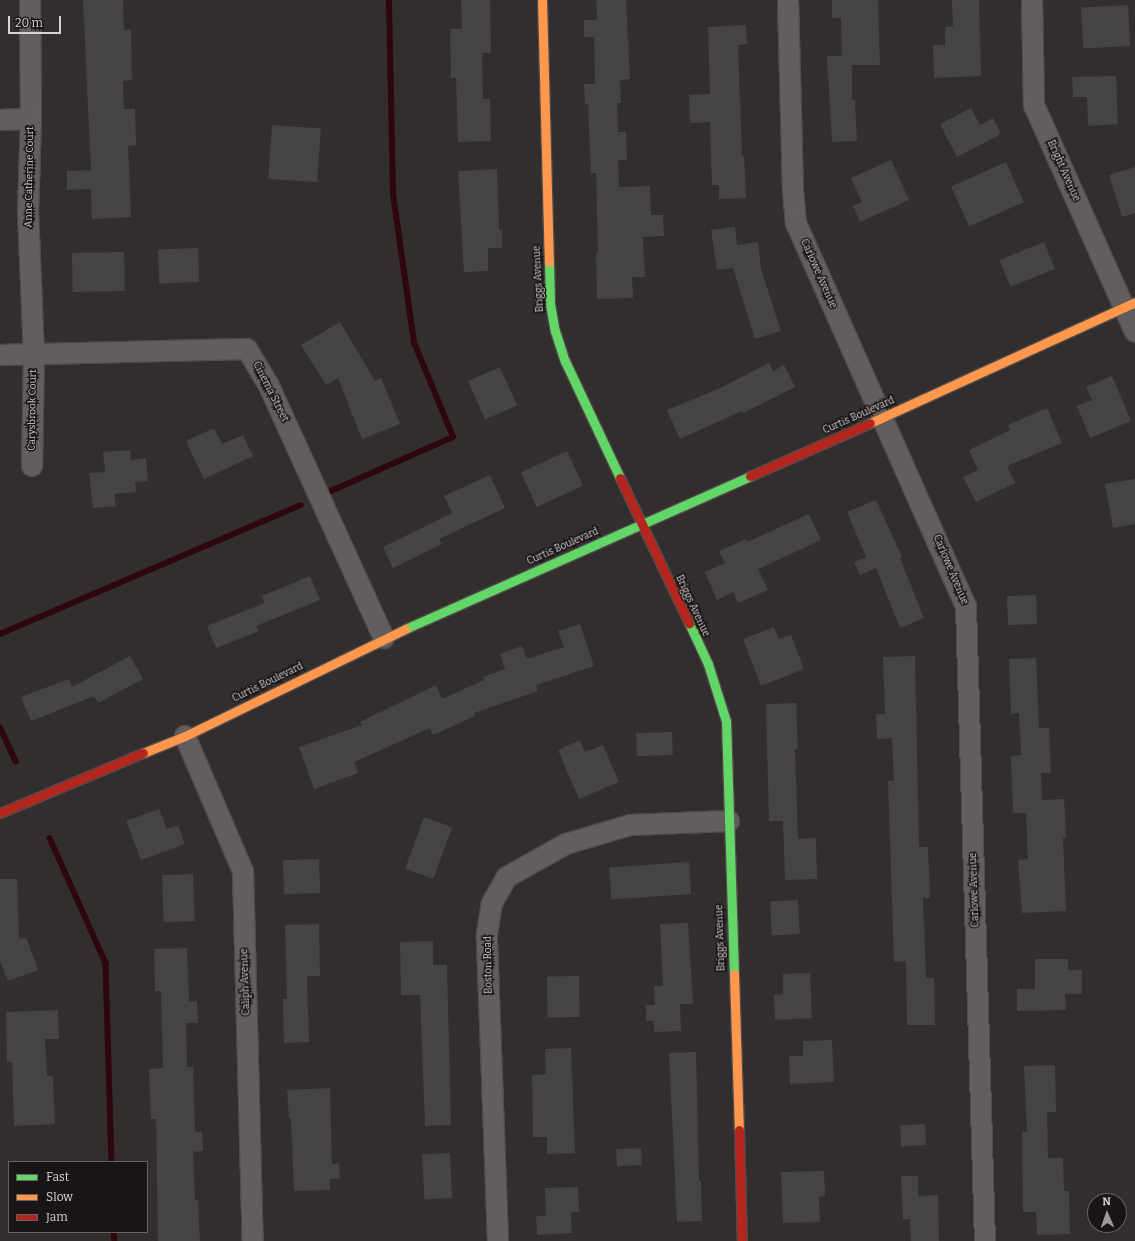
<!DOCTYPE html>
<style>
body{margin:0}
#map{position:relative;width:1135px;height:1241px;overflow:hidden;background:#332e2e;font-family:Bitter,serif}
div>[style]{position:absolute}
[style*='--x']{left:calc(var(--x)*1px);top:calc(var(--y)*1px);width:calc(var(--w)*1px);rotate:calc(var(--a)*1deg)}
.stream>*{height:5.5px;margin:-2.75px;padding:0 2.75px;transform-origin:2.75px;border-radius:2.75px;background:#2d060e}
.building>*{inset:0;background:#444443;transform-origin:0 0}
.roads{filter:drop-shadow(1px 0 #504b4c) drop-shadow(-1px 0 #504b4c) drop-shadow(0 1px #504b4c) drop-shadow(0 -1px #504b4c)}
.street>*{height:20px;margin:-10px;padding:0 10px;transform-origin:10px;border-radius:10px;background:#635e5e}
.fast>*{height:9px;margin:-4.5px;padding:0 4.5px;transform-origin:4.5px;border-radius:4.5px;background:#63d668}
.slow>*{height:9px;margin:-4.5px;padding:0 4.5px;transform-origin:4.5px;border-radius:4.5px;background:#ff974d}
.jam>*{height:9px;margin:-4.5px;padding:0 4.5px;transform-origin:4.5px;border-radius:4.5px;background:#b3261e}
span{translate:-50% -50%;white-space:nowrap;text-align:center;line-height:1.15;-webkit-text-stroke:3px #1a1515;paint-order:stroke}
.street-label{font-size:10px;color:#dad2d3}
.legend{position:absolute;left:8px;top:1161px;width:140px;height:72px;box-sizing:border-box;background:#1a1515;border:1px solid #676161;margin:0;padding:5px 7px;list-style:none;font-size:12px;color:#dad2d3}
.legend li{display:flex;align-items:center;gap:8px;height:20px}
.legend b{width:20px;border:1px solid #676161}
.north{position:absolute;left:1087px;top:1193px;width:40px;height:40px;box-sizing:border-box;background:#1a1515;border:1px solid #676161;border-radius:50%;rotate:358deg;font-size:11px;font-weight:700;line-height:16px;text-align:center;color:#dad2d3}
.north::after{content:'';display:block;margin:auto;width:14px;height:18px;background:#a09999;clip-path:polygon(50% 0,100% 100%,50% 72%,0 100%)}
.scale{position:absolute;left:8px;top:16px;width:53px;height:18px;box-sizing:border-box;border:2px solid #dad2d3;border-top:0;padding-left:5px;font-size:12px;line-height:14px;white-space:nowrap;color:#dad2d3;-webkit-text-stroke:3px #1a1515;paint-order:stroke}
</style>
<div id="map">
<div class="stream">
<i style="--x:331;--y:491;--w:133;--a:-23.9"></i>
<i style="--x:453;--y:437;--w:102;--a:-112.5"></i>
<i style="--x:414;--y:343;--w:150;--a:-98"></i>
<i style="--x:393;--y:194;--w:194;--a:-91.2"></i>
<i style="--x:0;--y:634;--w:327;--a:-23.2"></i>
<i style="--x:0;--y:727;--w:38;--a:65"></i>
<i style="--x:50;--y:838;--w:137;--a:65.9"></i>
<i style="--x:106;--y:963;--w:199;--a:88.3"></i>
<i style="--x:114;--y:1232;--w:9;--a:84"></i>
</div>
<div class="building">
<i style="clip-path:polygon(83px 0,123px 0,124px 30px,131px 30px,132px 80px,123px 81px,124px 109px,135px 109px,136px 145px,128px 146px,131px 217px,92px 219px,91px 189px,67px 190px,67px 171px,91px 170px)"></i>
<i style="clip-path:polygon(461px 0,490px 0,491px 53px,482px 53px,483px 99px,490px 99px,491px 141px,458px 142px,456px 78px,451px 78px,450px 29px,462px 29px)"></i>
<i style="clip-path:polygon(596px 0,626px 0,630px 79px,620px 80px,621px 103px,617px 103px,618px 132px,626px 132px,627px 160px,618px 160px,619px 187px,650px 186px,651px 215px,663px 215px,664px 236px,643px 237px,645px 277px,632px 277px,633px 298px,597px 299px,596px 253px,598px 253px,596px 173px,591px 173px,588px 104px,585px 104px,584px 84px,595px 84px,594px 37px,584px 37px,584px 20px,597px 20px)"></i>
<i style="clip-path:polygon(832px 0,878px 0,880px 65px,852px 65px,852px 100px,855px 100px,857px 141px,832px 142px,827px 56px,842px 56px,841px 18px,832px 18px)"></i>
<i style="clip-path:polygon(952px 0,979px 0,981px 76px,934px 78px,933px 45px,945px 45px,945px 27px,953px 26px)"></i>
<i style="left:1128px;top:5px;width:41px;height:47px;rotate:87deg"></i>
<i style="clip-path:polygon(746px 25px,747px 44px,738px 45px,742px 156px,744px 156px,746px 198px,719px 199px,719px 185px,712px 185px,710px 122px,690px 123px,689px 95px,710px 94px,708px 27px)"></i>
<i style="clip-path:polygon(1116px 76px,1118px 124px,1088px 126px,1087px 97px,1073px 97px,1072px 77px)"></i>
<i style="clip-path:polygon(971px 108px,980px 125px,993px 118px,1001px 134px,957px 157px,940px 124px)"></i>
<i style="left:272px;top:125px;width:49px;height:54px;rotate:4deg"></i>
<i style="clip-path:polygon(891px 160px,909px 200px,860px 222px,853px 206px,862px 202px,851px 178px)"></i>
<i style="left:1006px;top:162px;width:44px;height:60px;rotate:66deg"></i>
<i style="clip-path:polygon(1135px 167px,1135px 213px,1122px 217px,1109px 175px)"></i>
<i style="clip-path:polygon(497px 169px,499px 230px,502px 230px,502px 248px,488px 248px,488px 271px,464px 272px,458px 171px)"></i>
<i style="clip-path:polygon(735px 227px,737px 245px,758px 242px,761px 269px,781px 331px,755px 339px,733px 268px,717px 270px,711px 230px)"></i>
<i style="left:1044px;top:242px;width:29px;height:48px;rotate:68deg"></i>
<i style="left:198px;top:248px;width:34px;height:40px;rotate:88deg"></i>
<i style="left:124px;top:252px;width:39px;height:52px;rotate:89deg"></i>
<i style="clip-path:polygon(340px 322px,375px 381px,381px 378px,400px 424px,362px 439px,338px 378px,326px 385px,301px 345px)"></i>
<i style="clip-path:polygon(769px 363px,773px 371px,784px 365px,795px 387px,743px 413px,742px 411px,680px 439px,667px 410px,718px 389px)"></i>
<i style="left:500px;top:367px;width:42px;height:35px;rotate:66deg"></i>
<i style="clip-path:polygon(1112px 376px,1131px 421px,1090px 438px,1077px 406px,1092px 400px,1086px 387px)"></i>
<i style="clip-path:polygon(1047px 408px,1062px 443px,1007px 466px,1015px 483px,976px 502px,963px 477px,978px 470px,969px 450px,1010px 430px,1008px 425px)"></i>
<i style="clip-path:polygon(214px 428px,222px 444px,243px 435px,253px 456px,204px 479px,186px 441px)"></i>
<i style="clip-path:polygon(130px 450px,131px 460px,146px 458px,148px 481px,135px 482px,136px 492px,114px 494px,116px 506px,93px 508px,89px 473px,105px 472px,103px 452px)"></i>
<i style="left:567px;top:451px;width:38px;height:51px;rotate:65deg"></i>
<i style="clip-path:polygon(490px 475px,505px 508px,439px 539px,442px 544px,393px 568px,383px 547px,452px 513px,444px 496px)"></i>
<i style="clip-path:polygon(1135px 479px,1135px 524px,1113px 528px,1105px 484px)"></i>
<i style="clip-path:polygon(876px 500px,902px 557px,900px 558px,924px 618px,900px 628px,876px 568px,860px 575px,854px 562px,866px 557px,847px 512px)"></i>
<i style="clip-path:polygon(809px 514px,821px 540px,758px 569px,768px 590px,738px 603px,733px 592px,717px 600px,705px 572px,725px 563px,719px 551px,746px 539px,747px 542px)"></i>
<i style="clip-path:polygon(310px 576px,320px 600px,256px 626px,259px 631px,216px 648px,207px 626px,265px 603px,262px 596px)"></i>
<i style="left:1036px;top:595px;width:29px;height:29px;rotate:88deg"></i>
<i style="clip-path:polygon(580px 624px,594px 666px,536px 685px,538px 691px,474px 713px,475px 716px,433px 735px,430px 728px,354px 762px,358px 773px,314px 789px,299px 747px,362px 725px,360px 722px,436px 685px,442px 699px,484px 680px,483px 677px,505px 669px,500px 654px,522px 646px,527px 659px,564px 647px,558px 631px)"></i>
<i style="clip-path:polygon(774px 627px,779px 639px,791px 635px,804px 669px,761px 686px,743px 639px)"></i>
<i style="clip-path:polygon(130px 656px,143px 679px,98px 703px,94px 696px,31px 721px,21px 697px,69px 679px,72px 687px)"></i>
<i style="clip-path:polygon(915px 656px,919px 847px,928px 847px,930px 898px,923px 898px,926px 978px,934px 978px,935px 1025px,907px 1025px,906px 961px,894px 962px,888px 781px,894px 781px,892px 738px,877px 739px,876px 714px,885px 714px,883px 657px)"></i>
<i style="clip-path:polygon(1036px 658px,1039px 728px,1049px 728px,1051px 773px,1041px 773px,1042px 800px,1064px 799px,1066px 837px,1063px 838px,1066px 911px,1022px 913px,1018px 860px,1028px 859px,1026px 813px,1013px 813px,1011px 756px,1021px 755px,1019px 713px,1011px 714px,1009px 659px)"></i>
<i style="clip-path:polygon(796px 703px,798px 749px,795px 749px,798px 839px,816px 838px,817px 879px,785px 880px,783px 821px,769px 821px,766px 704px)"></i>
<i style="left:672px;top:732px;width:23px;height:36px;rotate:88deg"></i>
<i style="clip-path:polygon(580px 740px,585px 752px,603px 745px,619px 782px,579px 799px,558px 750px)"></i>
<i style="clip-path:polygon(159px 809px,167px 829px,178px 825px,185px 844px,141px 860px,126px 821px)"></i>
<i style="left:424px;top:817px;width:30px;height:55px;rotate:20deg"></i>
<i style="left:319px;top:859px;width:34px;height:36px;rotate:88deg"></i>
<i style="left:689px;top:862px;width:32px;height:80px;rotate:86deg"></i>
<i style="left:193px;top:874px;width:47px;height:31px;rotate:88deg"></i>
<i style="clip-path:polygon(0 879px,17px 879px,19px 939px,26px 937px,38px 970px,8px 981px,0 961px)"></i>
<i style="left:798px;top:900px;width:34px;height:28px;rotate:87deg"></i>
<i style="clip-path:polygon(688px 923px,693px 1004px,680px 1004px,681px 1031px,654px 1032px,654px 1021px,646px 1021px,646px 1005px,655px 1005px,654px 986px,663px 986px,660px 924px)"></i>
<i style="clip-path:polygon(319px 924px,320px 976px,307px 976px,309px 1042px,284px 1043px,283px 999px,287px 999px,285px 925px)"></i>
<i style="clip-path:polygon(433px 941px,433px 965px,447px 965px,451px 1125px,425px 1126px,420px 995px,401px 995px,400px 942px)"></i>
<i style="clip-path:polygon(187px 948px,189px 1002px,197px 1001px,198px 1023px,186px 1023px,187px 1067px,193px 1067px,195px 1132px,202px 1132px,203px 1151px,193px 1152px,195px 1200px,198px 1200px,200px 1241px,158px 1241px,156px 1119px,151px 1119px,149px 1069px,163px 1068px,161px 991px,155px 991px,154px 949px)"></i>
<i style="clip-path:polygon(1035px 959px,1068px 959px,1068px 970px,1082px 970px,1082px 994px,1065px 994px,1066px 1010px,1017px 1011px,1017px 989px,1035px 989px)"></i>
<i style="clip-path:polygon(810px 973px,812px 1018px,775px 1020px,774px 995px,783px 994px,783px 974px)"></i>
<i style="left:579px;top:976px;width:41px;height:32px;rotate:89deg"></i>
<i style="clip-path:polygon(58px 1010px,59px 1039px,45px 1039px,47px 1076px,53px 1076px,55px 1124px,14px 1126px,12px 1062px,7px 1062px,6px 1012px)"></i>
<i style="clip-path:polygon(832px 1040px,834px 1082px,790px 1084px,789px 1056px,803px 1056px,803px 1041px)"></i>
<i style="clip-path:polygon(571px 1048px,575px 1153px,547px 1154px,547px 1137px,533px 1137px,532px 1075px,546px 1074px,545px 1049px)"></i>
<i style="clip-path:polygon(696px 1052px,699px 1181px,701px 1181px,702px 1221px,677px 1222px,669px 1053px)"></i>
<i style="clip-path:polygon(1055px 1065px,1056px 1112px,1047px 1112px,1048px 1158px,1063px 1158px,1064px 1191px,1069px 1191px,1070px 1234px,1037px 1235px,1036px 1212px,1023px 1212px,1022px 1132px,1027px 1132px,1024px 1066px)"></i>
<i style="clip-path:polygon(330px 1088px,332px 1164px,339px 1163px,340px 1178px,330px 1179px,330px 1190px,294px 1191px,291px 1118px,289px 1118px,287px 1090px)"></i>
<i style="left:925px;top:1124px;width:21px;height:25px;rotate:87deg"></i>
<i style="left:641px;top:1148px;width:17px;height:25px;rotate:87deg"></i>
<i style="left:450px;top:1153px;width:45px;height:28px;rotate:87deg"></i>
<i style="clip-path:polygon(824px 1171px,825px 1196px,819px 1197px,820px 1222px,783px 1223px,781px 1172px)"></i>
<i style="clip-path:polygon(901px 1176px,918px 1176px,918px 1196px,938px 1195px,939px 1241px,911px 1241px,910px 1219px,903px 1220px)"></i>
<i style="clip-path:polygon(578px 1187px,579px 1212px,571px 1212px,572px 1233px,537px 1235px,536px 1216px,546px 1216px,545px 1188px)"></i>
</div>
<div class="roads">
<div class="street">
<i style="--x:30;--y:0;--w:119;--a:89.5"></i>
<i style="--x:31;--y:119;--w:93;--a:91.8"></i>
<i style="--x:28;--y:212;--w:141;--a:87.6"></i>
<i style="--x:34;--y:353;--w:113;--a:91"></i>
<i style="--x:788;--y:0;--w:190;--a:88.5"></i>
<i style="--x:793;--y:190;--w:33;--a:85"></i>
<i style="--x:796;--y:223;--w:419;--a:66.1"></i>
<i style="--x:966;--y:606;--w:635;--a:88.29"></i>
<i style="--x:1032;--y:0;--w:105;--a:88.9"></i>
<i style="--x:1034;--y:105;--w:248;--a:66"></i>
<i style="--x:0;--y:120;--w:31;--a:-2"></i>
<i style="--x:0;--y:355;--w:247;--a:-1.4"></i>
<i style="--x:247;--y:349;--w:43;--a:59.3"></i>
<i style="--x:269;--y:386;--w:277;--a:65.5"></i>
<i style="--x:185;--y:736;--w:147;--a:66.8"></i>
<i style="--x:243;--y:871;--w:370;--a:88.5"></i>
<i style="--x:498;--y:1241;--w:307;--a:-92.1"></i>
<i style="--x:487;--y:934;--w:31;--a:-81"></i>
<i style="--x:492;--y:903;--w:30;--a:-60"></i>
<i style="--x:507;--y:877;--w:68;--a:-29.2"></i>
<i style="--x:566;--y:844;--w:67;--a:-16.5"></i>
<i style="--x:630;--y:825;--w:99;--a:-2.3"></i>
</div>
<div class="fast">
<i style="--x:549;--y:262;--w:42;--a:88.6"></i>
<i style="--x:550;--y:304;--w:27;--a:80"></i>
<i style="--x:555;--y:331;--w:32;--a:72"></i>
<i style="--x:565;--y:361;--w:129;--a:64.8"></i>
<i style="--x:689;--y:623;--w:45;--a:65.1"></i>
<i style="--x:708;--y:664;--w:60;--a:72.5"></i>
<i style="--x:726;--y:721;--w:253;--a:88.2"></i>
<i style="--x:405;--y:629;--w:377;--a:-23.9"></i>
</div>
<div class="slow">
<i style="--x:542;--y:0;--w:262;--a:88.5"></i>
<i style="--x:870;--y:423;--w:291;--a:-24.5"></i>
<i style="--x:143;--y:753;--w:45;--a:-22"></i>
<i style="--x:185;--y:736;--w:245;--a:-25.9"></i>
<i style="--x:734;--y:974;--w:156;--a:88.2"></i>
</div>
<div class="jam">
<i style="--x:750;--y:476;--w:131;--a:-23.8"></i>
<i style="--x:620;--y:478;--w:161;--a:64.6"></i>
<i style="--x:0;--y:813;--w:155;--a:-22.8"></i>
<i style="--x:739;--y:1130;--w:111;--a:88.5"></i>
</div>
</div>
<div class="street-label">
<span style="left:1063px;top:171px;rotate:66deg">Bright Avenue</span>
<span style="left:30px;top:177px;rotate:-89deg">Anne Catherine Court</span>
<span style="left:818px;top:274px;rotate:66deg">Carlowe Avenue</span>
<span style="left:539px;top:279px;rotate:-93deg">Briggs Avenue</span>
<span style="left:270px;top:392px;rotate:63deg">Cinema Street</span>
<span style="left:33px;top:410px;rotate:-89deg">Carysbrook Court</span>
<span style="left:859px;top:416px;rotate:-24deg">Curtis Boulevard</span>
<span style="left:563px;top:547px;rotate:-24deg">Curtis Boulevard</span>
<span style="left:950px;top:570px;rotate:67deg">Carlowe Avenue</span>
<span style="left:692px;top:606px;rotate:65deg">Briggs Avenue</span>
<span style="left:268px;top:683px;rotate:-26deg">Curtis Boulevard</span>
<span style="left:975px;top:890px;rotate:-92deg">Carlowe Avenue</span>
<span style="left:721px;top:938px;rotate:-92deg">Briggs Avenue</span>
<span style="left:489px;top:965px;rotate:-91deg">Boston Road</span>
<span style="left:246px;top:982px;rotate:-92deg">Caliph Avenue</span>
</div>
<ul class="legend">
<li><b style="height:5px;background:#63d668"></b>Fast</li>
<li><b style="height:5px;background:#ff974d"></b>Slow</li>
<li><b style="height:5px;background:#b3261e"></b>Jam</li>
</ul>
<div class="north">N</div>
<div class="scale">20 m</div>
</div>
